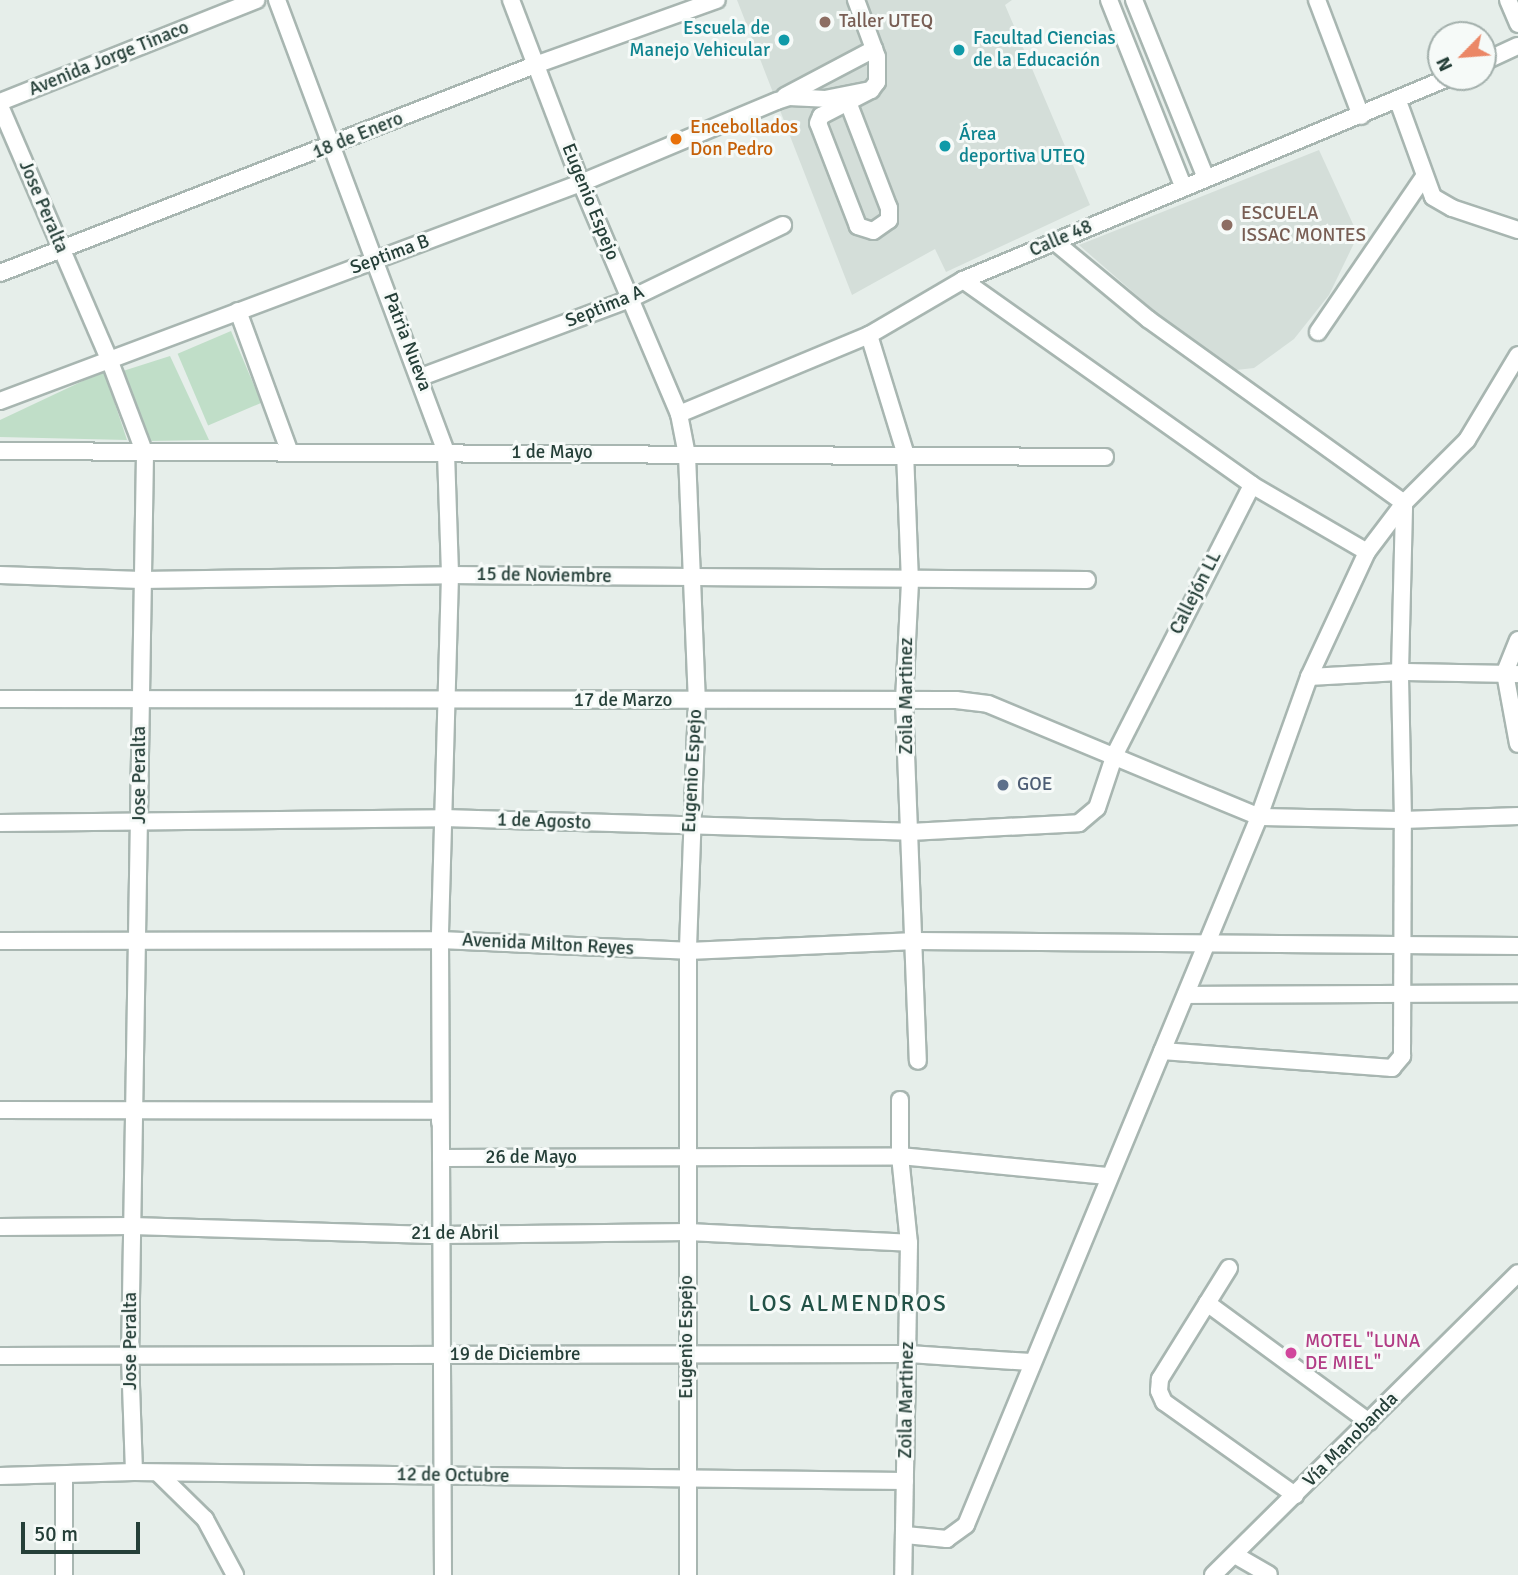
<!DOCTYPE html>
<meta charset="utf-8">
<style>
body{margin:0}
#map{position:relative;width:1518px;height:1575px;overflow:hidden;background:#e6eeea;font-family:Signika,sans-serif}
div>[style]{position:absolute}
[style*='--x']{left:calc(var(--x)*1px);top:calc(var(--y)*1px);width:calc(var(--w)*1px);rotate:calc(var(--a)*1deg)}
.built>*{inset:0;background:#d4ded9}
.green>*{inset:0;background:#c0dec8;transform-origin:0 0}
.roads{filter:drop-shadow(2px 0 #a8b6b1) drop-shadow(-2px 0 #a8b6b1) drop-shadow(0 2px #a8b6b1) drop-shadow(0 -2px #a8b6b1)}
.minor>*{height:16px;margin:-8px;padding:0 8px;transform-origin:8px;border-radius:8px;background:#fff}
.dots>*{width:19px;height:19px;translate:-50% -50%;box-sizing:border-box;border:4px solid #f6faf8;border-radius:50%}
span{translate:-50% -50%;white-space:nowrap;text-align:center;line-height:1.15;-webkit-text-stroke:6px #f6faf8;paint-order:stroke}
.education-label{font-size:19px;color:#785e54}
.left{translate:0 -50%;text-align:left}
.culture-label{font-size:19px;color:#0d838f}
.right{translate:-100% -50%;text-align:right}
.street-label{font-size:19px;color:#253f38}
.food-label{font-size:19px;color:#c56008}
.service-label{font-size:19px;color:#4e5e75}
.hotel-label{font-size:19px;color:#b23c85}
.quarter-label{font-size:23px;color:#225146;letter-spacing:2px}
.north{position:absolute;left:1427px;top:21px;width:70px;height:70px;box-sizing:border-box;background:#f6faf8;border:2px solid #a2afab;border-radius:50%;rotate:245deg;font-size:19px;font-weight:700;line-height:28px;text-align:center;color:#253f38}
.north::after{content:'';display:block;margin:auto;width:24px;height:32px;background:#eb8766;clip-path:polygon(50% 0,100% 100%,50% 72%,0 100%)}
.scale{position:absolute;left:21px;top:1522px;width:119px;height:32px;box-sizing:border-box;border:4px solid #253f38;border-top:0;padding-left:9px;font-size:21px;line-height:24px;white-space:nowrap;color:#253f38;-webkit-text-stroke:5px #f6faf8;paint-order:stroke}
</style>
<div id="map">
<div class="built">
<i style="clip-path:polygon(737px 0,1012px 0,1005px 5px,1090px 205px,946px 272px,935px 249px,852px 295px)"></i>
<i style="clip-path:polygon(1319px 150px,1358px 235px,1329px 295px,1294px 339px,1254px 368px,1236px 370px,1165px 320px,1079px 245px)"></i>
</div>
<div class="green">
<i style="left:231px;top:331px;width:78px;height:58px;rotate:67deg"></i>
<i style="clip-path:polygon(170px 356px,209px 440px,148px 441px,123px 371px)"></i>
<i style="clip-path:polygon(104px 371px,127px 440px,0 437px,0 420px)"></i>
</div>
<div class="roads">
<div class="minor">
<i style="--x:277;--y:0;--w:483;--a:69.5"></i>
<i style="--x:446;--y:453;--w:122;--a:88.1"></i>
<i style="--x:450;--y:575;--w:365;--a:91.6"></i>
<i style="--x:440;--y:940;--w:635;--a:89.73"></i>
<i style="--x:511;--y:0;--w:196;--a:69.1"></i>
<i style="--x:581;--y:183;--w:251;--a:67"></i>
<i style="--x:679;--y:414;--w:42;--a:79"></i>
<i style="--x:687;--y:455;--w:247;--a:87.7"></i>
<i style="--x:697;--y:702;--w:249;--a:92.1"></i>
<i style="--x:688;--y:951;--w:624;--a:90"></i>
<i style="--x:1109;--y:0;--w:200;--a:68.3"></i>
<i style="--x:1134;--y:0;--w:192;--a:68"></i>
<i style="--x:1317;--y:0;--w:124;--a:69.2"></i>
<i style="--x:1508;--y:0;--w:26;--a:67"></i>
<i style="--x:1483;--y:62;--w:38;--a:-25"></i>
<i style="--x:785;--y:96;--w:101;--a:-27.8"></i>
<i style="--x:1398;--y:101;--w:102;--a:70"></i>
<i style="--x:1433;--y:197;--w:22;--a:30"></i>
<i style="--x:1452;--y:208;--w:70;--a:18.4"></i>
<i style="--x:0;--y:102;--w:276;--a:-21.7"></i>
<i style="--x:848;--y:102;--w:114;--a:68.9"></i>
<i style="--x:889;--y:208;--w:12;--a:90"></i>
<i style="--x:889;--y:220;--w:19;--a:145"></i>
<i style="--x:873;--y:231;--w:16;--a:-162"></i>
<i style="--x:858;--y:226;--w:110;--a:-111.2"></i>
<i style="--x:818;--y:123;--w:8;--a:-67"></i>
<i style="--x:821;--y:116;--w:56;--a:-27.5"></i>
<i style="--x:871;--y:90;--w:10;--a:-53"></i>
<i style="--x:877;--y:82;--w:25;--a:-90"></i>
<i style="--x:877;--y:57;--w:61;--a:-110.2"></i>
<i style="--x:0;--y:106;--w:275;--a:66.7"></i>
<i style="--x:109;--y:359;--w:102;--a:69.2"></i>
<i style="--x:145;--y:454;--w:903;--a:90.95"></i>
<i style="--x:130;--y:1357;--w:115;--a:88"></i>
<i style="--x:1055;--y:242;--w:121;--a:39.6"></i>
<i style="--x:1148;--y:319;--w:315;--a:35.7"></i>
<i style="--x:1404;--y:503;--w:89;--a:-45"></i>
<i style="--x:1467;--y:440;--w:99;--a:-59"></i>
<i style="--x:0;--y:273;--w:574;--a:-21.25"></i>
<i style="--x:535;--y:65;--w:193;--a:-19.7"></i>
<i style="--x:963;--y:280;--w:354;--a:35.3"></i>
<i style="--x:238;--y:311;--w:151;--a:69.9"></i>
<i style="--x:1318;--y:332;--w:186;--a:-55.7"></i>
<i style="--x:869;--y:335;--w:122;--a:72.9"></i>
<i style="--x:905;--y:452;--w:130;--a:87.8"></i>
<i style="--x:910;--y:582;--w:119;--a:92.9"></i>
<i style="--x:904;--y:701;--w:360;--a:87.8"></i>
<i style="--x:421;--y:377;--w:223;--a:-20.5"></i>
<i style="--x:630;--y:299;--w:170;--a:-25.8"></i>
<i style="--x:0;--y:401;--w:621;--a:-20.57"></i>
<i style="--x:581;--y:183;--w:212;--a:-22.7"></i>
<i style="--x:777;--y:101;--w:13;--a:-18"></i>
<i style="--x:789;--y:97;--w:36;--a:3"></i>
<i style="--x:825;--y:99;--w:47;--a:-11.1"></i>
<i style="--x:679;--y:414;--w:206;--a:-22.6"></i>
<i style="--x:869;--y:335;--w:109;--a:-30.3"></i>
<i style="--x:963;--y:280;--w:528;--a:-22.63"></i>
<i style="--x:0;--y:451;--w:1105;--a:0.31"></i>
<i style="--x:0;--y:575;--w:141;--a:2"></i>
<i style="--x:141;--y:580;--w:309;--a:-0.9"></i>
<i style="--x:450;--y:575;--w:637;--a:0.45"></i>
<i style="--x:1518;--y:640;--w:35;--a:112"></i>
<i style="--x:1505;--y:673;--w:72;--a:79.6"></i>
<i style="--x:1309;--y:677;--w:149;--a:109.7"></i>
<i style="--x:1259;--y:817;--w:144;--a:1.2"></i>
<i style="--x:1403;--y:820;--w:148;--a:-91.2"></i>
<i style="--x:1400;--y:672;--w:169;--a:-88.6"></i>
<i style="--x:1404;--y:503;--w:61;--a:127.1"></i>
<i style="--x:1367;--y:552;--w:138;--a:114.9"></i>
<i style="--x:1309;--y:677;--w:91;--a:-3.1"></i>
<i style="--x:1400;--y:672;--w:118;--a:1"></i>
<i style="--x:0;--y:699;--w:956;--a:0.06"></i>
<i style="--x:956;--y:700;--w:32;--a:7"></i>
<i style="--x:988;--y:704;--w:294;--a:22.6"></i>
<i style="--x:1259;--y:817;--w:766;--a:112.48"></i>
<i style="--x:966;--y:1525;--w:24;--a:144"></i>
<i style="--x:947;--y:1539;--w:42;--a:-174.6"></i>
<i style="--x:0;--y:823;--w:443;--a:-0.6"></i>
<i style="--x:443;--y:818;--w:467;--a:1.7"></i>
<i style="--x:910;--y:832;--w:169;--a:-3"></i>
<i style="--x:1079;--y:823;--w:23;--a:-40"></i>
<i style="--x:1097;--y:808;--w:57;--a:-71.6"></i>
<i style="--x:1115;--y:754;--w:302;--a:-63"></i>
<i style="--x:1252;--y:485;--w:133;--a:30.2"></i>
<i style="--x:0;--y:941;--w:440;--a:-0.1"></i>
<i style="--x:440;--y:940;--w:248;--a:2.5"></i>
<i style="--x:688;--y:951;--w:228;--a:-2.5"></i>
<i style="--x:916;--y:941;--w:602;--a:0.48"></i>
<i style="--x:1186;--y:995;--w:332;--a:-0.3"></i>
<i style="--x:1162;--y:1051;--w:231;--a:4.2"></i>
<i style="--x:1392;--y:1068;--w:16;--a:-50"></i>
<i style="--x:1402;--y:1056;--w:236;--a:-89.8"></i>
<i style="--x:1403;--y:820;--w:115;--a:-2"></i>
<i style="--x:900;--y:1100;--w:56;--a:90"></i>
<i style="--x:900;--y:1156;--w:87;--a:84.1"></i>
<i style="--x:909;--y:1243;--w:332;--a:91"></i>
<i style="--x:0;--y:1110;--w:440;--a:0.1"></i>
<i style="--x:440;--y:1111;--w:11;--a:90"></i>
<i style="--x:441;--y:1148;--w:10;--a:90"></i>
<i style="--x:441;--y:1158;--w:459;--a:-0.2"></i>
<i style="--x:900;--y:1156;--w:208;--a:5.5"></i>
<i style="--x:0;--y:1227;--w:132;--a:-0.4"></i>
<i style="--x:132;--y:1226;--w:308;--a:1.7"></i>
<i style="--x:440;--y:1235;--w:248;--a:-0.7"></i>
<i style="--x:688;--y:1232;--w:221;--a:2.8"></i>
<i style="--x:1229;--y:1268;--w:131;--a:121.9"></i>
<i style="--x:1160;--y:1379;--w:12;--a:95"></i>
<i style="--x:1159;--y:1391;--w:12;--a:66"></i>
<i style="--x:1164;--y:1402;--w:161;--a:35.4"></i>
<i style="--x:1207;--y:1303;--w:201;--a:36.3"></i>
<i style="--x:0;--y:1356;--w:909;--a:-0.13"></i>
<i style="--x:909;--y:1354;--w:122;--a:3.8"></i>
<i style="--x:158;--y:1473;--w:66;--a:44.4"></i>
<i style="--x:205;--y:1519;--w:64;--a:61.8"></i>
<i style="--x:0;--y:1476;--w:134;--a:-1.7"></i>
<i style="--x:134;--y:1472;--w:771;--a:0.67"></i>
<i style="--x:1235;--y:1555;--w:39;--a:30"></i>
<i style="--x:64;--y:1575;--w:100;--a:-90"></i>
<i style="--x:1213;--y:1575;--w:429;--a:-44.7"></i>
</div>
</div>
<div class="dots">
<i style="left:825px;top:22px;background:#8d6e63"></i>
<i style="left:784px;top:40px;background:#0f9aa8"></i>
<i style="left:959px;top:50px;background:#0f9aa8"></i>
<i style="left:676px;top:139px;background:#e8710a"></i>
<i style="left:945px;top:146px;background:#0f9aa8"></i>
<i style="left:1227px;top:225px;background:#8d6e63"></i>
<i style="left:1003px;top:785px;background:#5c6f8a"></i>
<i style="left:1291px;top:1353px;background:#d1479c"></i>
</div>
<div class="education-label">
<span class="left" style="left:839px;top:22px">Taller UTEQ</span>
<span class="left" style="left:1241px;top:225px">ESCUELA<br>ISSAC MONTES</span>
</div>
<div class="culture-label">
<span class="right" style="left:770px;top:40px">Escuela de<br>Manejo Vehicular</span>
<span class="left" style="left:973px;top:50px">Facultad Ciencias<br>de la Educación</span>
<span class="left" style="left:959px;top:146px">Área<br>deportiva UTEQ</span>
</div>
<div class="street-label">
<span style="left:109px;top:59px;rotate:-22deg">Avenida Jorge Tinaco</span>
<span style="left:358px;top:136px;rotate:-22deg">18 de Enero</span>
<span style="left:590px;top:202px;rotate:68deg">Eugenio Espejo</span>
<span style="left:43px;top:207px;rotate:67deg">Jose Peralta</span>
<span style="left:1061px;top:239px;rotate:-23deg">Calle 48</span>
<span style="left:390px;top:255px;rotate:-20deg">Septima B</span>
<span style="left:605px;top:307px;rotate:-22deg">Septima A</span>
<span style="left:407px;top:342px;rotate:69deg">Patria Nueva</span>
<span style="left:552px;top:453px">1 de Mayo</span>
<span style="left:544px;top:576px;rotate:1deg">15 de Noviembre</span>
<span style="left:1196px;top:593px;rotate:-63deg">Callejón LL</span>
<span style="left:907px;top:696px;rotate:-90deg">Zoila Martinez</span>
<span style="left:623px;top:701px">17 de Marzo</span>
<span style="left:693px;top:771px;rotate:-87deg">Eugenio Espejo</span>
<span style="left:140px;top:775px;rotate:-90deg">Jose Peralta</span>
<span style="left:544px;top:822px;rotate:2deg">1 de Agosto</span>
<span style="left:548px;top:945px;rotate:3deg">Avenida Milton Reyes</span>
<span style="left:531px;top:1158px">26 de Mayo</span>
<span style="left:455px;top:1234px">21 de Abril</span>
<span style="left:687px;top:1337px;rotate:-90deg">Eugenio Espejo</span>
<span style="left:131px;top:1341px;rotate:-90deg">Jose Peralta</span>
<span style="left:515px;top:1355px">19 de Diciembre</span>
<span style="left:907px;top:1400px;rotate:-89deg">Zoila Martinez</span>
<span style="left:1351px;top:1440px;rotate:-45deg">Vía Manobanda</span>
<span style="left:453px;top:1476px;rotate:1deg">12 de Octubre</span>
</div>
<div class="food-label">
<span class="left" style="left:690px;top:139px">Encebollados<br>Don Pedro</span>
</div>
<div class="service-label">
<span class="left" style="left:1017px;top:785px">GOE</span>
</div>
<div class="hotel-label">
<span class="left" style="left:1305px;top:1353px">MOTEL "LUNA<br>DE MIEL"</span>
</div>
<div class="quarter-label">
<span style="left:848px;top:1304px">LOS ALMENDROS</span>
</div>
<div class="north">N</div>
<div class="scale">50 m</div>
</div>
